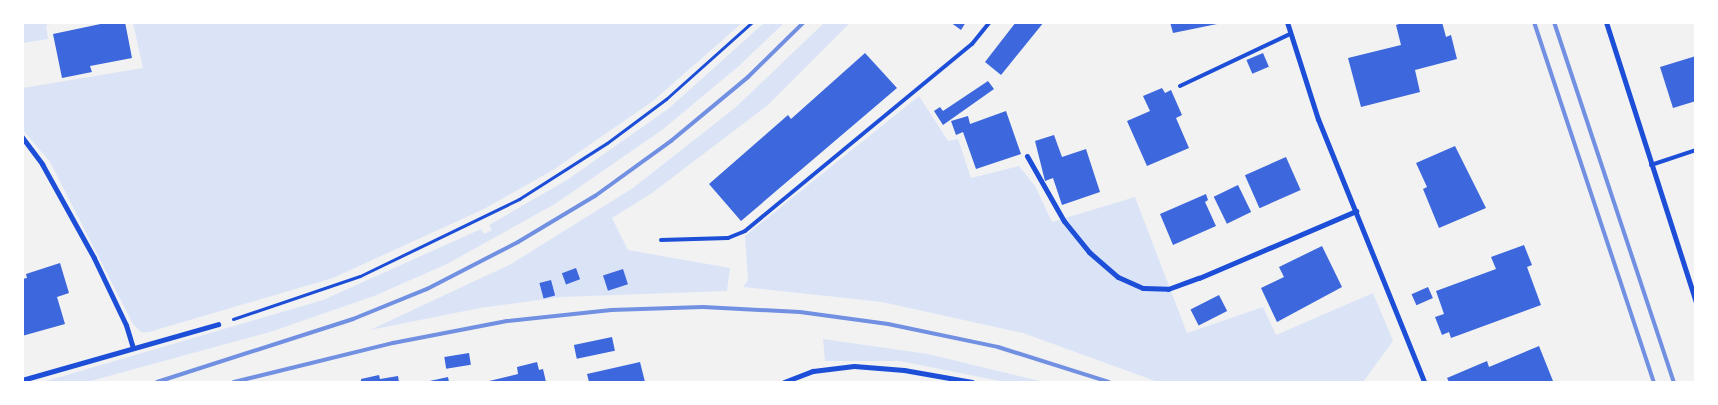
<!DOCTYPE html>
<style>
body{margin:0}
#map{position:relative;width:1718px;height:405px;overflow:hidden;background:#f2f2f2;font-family:Jost,sans-serif}
div>[style]{position:absolute}
[style*='--x']{left:calc(var(--x)*1px);top:calc(var(--y)*1px);width:calc(var(--w)*1px);rotate:calc(var(--a)*1deg)}
.green>*{inset:0;background:#dbe4f7}
.building>*{inset:0;background:#3d67dc;transform-origin:0 0}
.path>*{height:3px;margin:-1.5px;padding:0 1.5px;transform-origin:1.5px;border-radius:1.5px;background:#1d4ed8}
.service>*{height:4px;margin:-2px;padding:0 2px;transform-origin:2px;border-radius:2px;background:#1d4ed8}
.minor>*{height:5px;margin:-2.5px;padding:0 2.5px;transform-origin:2.5px;border-radius:2.5px;background:#1d4ed8}
.rail>*{height:4px;margin:-2px;padding:0 2px;transform-origin:2px;border-radius:2px;background:#7290e2}
span{translate:-50% -50%;white-space:nowrap;text-align:center;line-height:1.15;-webkit-text-stroke:4px #fff;paint-order:stroke}
.frame{position:absolute;inset:0;border:24px solid #fff;pointer-events:none}
</style>
<div id="map">
<div class="green">
<i style="clip-path:polygon(23px 22px,57px 22px,57px 23px,46px 25px,48px 39px,23px 43px)"></i>
<i style="clip-path:polygon(133px 23px,133px 22px,742px 23px,653px 101px,553px 170px,484px 209px,333px 278px,149px 332px,141px 332px,133px 324px,50px 162px,23px 130px,23px 88px,143px 68px)"></i>
<i style="clip-path:polygon(764px 23px,784px 23px,740px 65px,662px 130px,555px 204px,447px 264px,374px 296px,270px 332px,87px 382px,43px 382px,323px 300px,481px 229px,484px 234px,492px 230px,489px 225px,567px 180px,668px 109px)"></i>
<i style="clip-path:polygon(824px 23px,850px 23px,768px 105px,652px 193px,612px 218px,628px 250px,730px 268px,727px 291px,561px 297px,480px 308px,370px 330px,511px 264px,633px 188px,736px 107px)"></i>
<i style="clip-path:polygon(919px 96px,948px 141px,958px 139px,971px 178px,1019px 166px,1035px 186px,1052px 222px,1135px 197px,1187px 333px,1263px 307px,1276px 335px,1373px 293px,1393px 341px,1363px 382px,1158px 382px,1023px 333px,882px 302px,743px 287px,748px 280px,745px 236px)"></i>
<i style="clip-path:polygon(823px 339px,928px 354px,1044px 382px,1005px 382px,900px 361px,825px 361px)"></i>
</div>
<div class="building">
<i style="clip-path:polygon(110px 22px,125px 22px,132px 58px,90px 66px,92px 72px,62px 78px,53px 34px)"></i>
<i style="clip-path:polygon(950px 22px,966px 22px,961px 30px)"></i>
<i style="clip-path:polygon(1016px 22px,1044px 22px,1001px 75px,985px 62px)"></i>
<i style="clip-path:polygon(1170px 22px,1222px 22px,1222px 23px,1173px 33px)"></i>
<i style="clip-path:polygon(1405px 22px,1442px 22px,1446px 37px,1451px 35px,1457px 59px,1415px 70px,1420px 92px,1361px 107px,1348px 58px,1401px 45px,1396px 25px)"></i>
<i style="clip-path:polygon(865px 53px,897px 88px,741px 221px,709px 184px,788px 115px,791px 119px)"></i>
<i style="left:1263px;top:53px;width:15px;height:18px;rotate:67deg"></i>
<i style="clip-path:polygon(1696px 56px,1696px 101px,1673px 108px,1660px 67px)"></i>
<i style="clip-path:polygon(988px 81px,994px 89px,943px 125px,934px 111px,940px 107px,943px 111px)"></i>
<i style="clip-path:polygon(1162px 88px,1165px 93px,1171px 90px,1182px 115px,1176px 118px,1189px 148px,1147px 166px,1127px 121px,1150px 111px,1143px 96px)"></i>
<i style="clip-path:polygon(1006px 111px,1021px 154px,976px 169px,963px 132px,956px 135px,951px 121px,968px 116px,970px 124px)"></i>
<i style="clip-path:polygon(1054px 135px,1062px 157px,1086px 149px,1100px 192px,1062px 205px,1053px 178px,1045px 181px,1035px 141px)"></i>
<i style="clip-path:polygon(1455px 146px,1486px 208px,1439px 228px,1423px 189px,1427px 187px,1416px 163px)"></i>
<i style="left:1286px;top:157px;width:36px;height:45px;rotate:66deg"></i>
<i style="left:1238px;top:185px;width:30px;height:27px;rotate:64deg"></i>
<i style="clip-path:polygon(1206px 194px,1208px 200px,1205px 202px,1216px 226px,1173px 245px,1160px 214px)"></i>
<i style="clip-path:polygon(1524px 245px,1532px 265px,1527px 267px,1541px 305px,1451px 338px,1449px 332px,1442px 335px,1435px 317px,1444px 314px,1436px 291px,1496px 269px,1491px 257px)"></i>
<i style="clip-path:polygon(1322px 246px,1342px 287px,1277px 322px,1261px 288px,1284px 277px,1279px 267px)"></i>
<i style="clip-path:polygon(60px 263px,69px 293px,57px 297px,65px 324px,22px 336px,22px 279px,27px 278px,26px 274px)"></i>
<i style="left:576px;top:268px;width:12px;height:15px;rotate:70deg"></i>
<i style="left:623px;top:269px;width:16px;height:21px;rotate:72deg"></i>
<i style="left:551px;top:280px;width:16px;height:12px;rotate:75deg"></i>
<i style="left:1428px;top:287px;width:12px;height:18px;rotate:66deg"></i>
<i style="left:1219px;top:295px;width:18px;height:32px;rotate:63deg"></i>
<i style="left:612px;top:337px;width:14px;height:39px;rotate:78deg"></i>
<i style="clip-path:polygon(1539px 346px,1553px 381px,1549px 382px,1449px 382px,1447px 378px,1487px 361px,1489px 367px)"></i>
<i style="left:469px;top:353px;width:12px;height:25px;rotate:81deg"></i>
<i style="clip-path:polygon(537px 362px,539px 370px,543px 369px,546px 382px,485px 382px,518px 374px,517px 367px)"></i>
<i style="clip-path:polygon(640px 362px,645px 382px,589px 382px,587px 374px)"></i>
<i style="clip-path:polygon(379px 375px,380px 379px,398px 376px,399px 382px,361px 382px,361px 379px)"></i>
<i style="clip-path:polygon(448px 377px,449px 382px,425px 382px)"></i>
</div>
<div class="path">
<i style="--x:233;--y:319;--w:134;--a:-18.7"></i>
<i style="--x:360;--y:276;--w:177;--a:-25.8"></i>
<i style="--x:519;--y:199;--w:104;--a:-32.5"></i>
<i style="--x:607;--y:143;--w:74;--a:-36.7"></i>
<i style="--x:666;--y:99;--w:115;--a:-41.8"></i>
</div>
<div class="service">
<i style="--x:1180;--y:86;--w:122;--a:-25.3"></i>
<i style="--x:1651;--y:165;--w:47;--a:-18.4"></i>
<i style="--x:661;--y:240;--w:67;--a:-1.7"></i>
<i style="--x:728;--y:238;--w:18;--a:-22"></i>
<i style="--x:745;--y:231;--w:294;--a:-39.5"></i>
<i style="--x:972;--y:44;--w:28;--a:-51"></i>
</div>
<div class="minor">
<i style="--x:1287;--y:22;--w:102;--a:72.3"></i>
<i style="--x:1318;--y:119;--w:284;--a:68"></i>
<i style="--x:1606;--y:22;--w:295;--a:72.2"></i>
<i style="--x:22;--y:137;--w:34;--a:53"></i>
<i style="--x:42;--y:164;--w:107;--a:61"></i>
<i style="--x:94;--y:258;--w:74;--a:64.5"></i>
<i style="--x:126;--y:325;--w:24;--a:73"></i>
<i style="--x:1027;--y:156;--w:75;--a:60.4"></i>
<i style="--x:1064;--y:221;--w:40;--a:51"></i>
<i style="--x:1089;--y:252;--w:38;--a:41"></i>
<i style="--x:1118;--y:277;--w:27;--a:24"></i>
<i style="--x:1143;--y:288;--w:25;--a:2"></i>
<i style="--x:1168;--y:289;--w:33;--a:-20"></i>
<i style="--x:1199;--y:278;--w:171;--a:-23.1"></i>
<i style="--x:22;--y:380;--w:204;--a:-15.9"></i>
<i style="--x:784;--y:382;--w:31;--a:-21"></i>
<i style="--x:813;--y:371;--w:41;--a:-7"></i>
<i style="--x:854;--y:366;--w:50;--a:4.6"></i>
<i style="--x:904;--y:370;--w:69;--a:10"></i>
</div>
<div class="rail">
<i style="--x:1534;--y:22;--w:379;--a:71.6"></i>
<i style="--x:1554;--y:22;--w:379;--a:71.6"></i>
<i style="--x:157;--y:382;--w:206;--a:-17.8"></i>
<i style="--x:353;--y:319;--w:80;--a:-22.1"></i>
<i style="--x:427;--y:289;--w:102;--a:-27.3"></i>
<i style="--x:518;--y:242;--w:90;--a:-30.9"></i>
<i style="--x:595;--y:196;--w:94;--a:-35.9"></i>
<i style="--x:671;--y:141;--w:100;--a:-39.7"></i>
<i style="--x:748;--y:77;--w:78;--a:-44.5"></i>
<i style="--x:234;--y:382;--w:164;--a:-13.8"></i>
<i style="--x:393;--y:343;--w:116;--a:-10.9"></i>
<i style="--x:507;--y:321;--w:105;--a:-6"></i>
<i style="--x:611;--y:310;--w:92;--a:-1.9"></i>
<i style="--x:703;--y:307;--w:97;--a:3"></i>
<i style="--x:800;--y:312;--w:89;--a:7.8"></i>
<i style="--x:888;--y:324;--w:112;--a:11.8"></i>
<i style="--x:998;--y:347;--w:116;--a:17.5"></i>
</div>
<div class="frame"></div>
</div>
